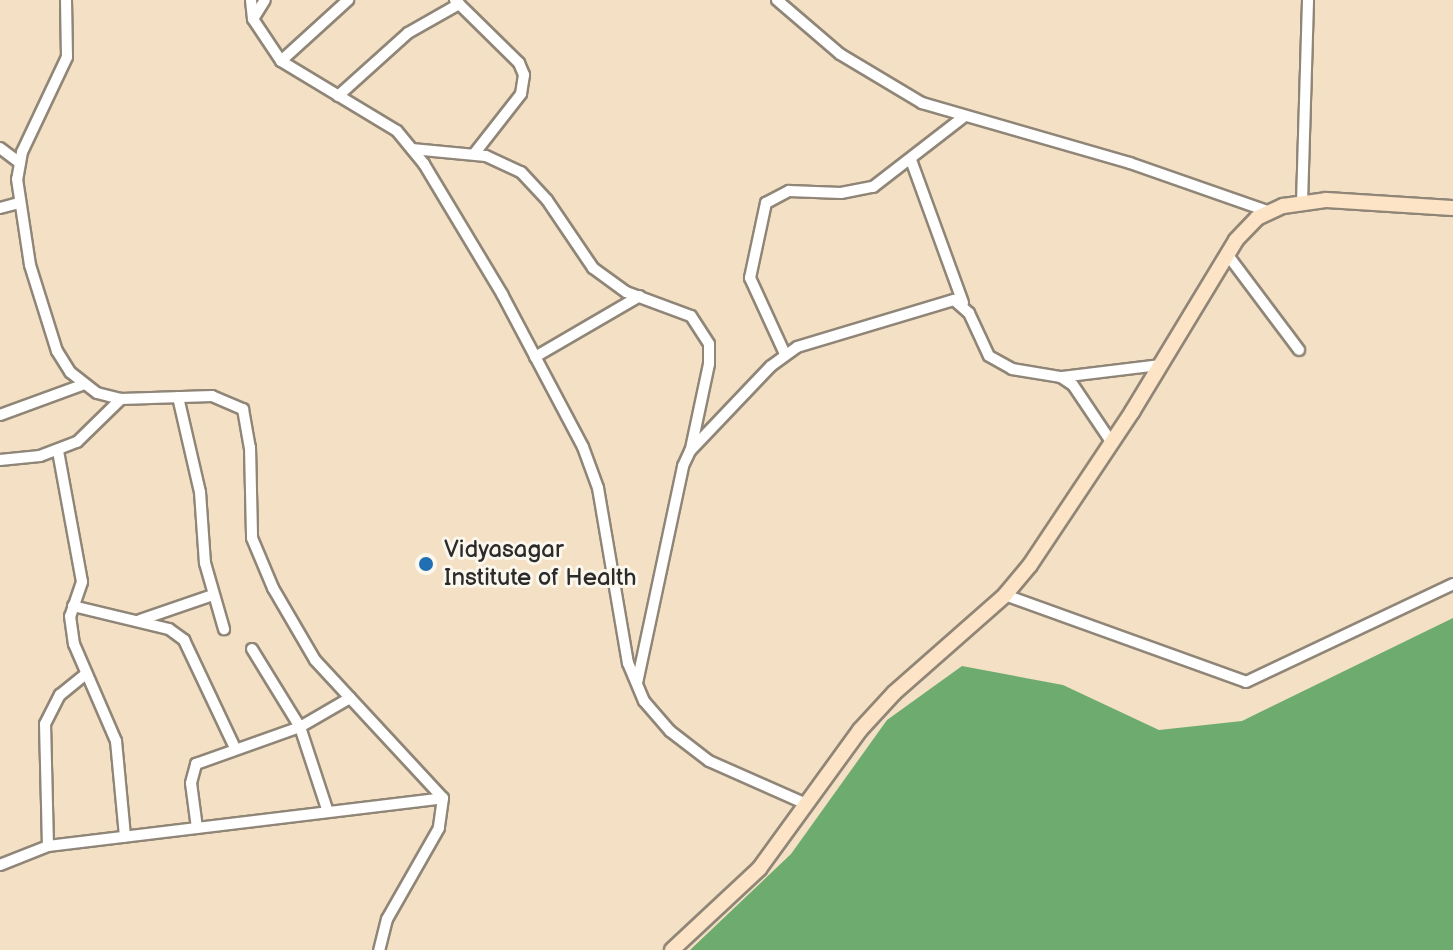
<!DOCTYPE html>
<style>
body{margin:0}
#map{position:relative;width:1453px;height:950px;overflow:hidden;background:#f4e0c4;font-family:"Balsamiq Sans",sans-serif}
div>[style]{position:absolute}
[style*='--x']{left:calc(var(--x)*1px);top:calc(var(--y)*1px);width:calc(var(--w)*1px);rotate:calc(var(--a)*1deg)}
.forest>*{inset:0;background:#6dac6e}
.roads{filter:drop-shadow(2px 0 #908678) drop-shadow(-2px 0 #908678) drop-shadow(0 2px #908678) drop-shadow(0 -2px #908678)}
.minor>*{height:10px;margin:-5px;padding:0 5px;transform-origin:5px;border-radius:5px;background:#fff}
.secondary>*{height:14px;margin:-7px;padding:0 7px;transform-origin:7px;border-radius:7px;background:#fee4c6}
.dots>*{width:22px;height:22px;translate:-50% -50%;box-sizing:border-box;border:4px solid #fbf7ec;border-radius:50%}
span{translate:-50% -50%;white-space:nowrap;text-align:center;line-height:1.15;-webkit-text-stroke:6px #fbf7ec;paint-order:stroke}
.poi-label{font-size:24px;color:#2b2b2b}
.left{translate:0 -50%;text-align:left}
</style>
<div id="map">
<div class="forest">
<i style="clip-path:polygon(1453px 618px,1453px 950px,690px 950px,791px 854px,887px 720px,962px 666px,1063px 685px,1159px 730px,1242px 721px)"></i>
</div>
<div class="roads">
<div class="minor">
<i style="--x:66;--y:0;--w:57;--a:89"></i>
<i style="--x:67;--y:57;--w:105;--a:115.3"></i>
<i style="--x:22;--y:152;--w:27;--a:100"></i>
<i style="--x:17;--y:179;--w:87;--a:81.4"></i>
<i style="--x:30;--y:265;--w:90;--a:72.6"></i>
<i style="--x:57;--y:351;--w:25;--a:58"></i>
<i style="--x:70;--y:372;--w:34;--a:38"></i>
<i style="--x:97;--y:393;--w:25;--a:14"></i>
<i style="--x:121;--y:399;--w:91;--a:-1.9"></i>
<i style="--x:212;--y:396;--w:34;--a:23"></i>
<i style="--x:243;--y:409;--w:39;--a:80"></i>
<i style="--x:250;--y:447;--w:91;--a:88.7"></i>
<i style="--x:252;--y:538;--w:54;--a:67.2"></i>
<i style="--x:273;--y:588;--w:83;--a:59.7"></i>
<i style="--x:315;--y:660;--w:188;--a:47.2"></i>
<i style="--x:443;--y:798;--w:30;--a:98"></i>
<i style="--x:439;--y:828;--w:105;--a:119.7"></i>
<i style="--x:387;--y:919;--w:32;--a:104"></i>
<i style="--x:251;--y:0;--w:19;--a:84"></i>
<i style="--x:253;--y:19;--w:50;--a:56.3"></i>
<i style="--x:281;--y:61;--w:135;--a:31.1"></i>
<i style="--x:397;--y:131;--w:43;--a:50.7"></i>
<i style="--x:424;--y:164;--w:152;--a:59"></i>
<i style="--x:502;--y:294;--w:173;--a:62.1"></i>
<i style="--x:583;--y:447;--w:44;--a:69.9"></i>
<i style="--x:598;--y:488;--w:178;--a:80.3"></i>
<i style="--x:628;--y:663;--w:41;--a:67.2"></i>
<i style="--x:644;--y:701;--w:40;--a:49"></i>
<i style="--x:670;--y:731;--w:49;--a:37.6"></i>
<i style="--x:709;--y:761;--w:106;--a:23.9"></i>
<i style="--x:455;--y:0;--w:90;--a:44.5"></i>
<i style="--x:519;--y:63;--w:13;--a:67"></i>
<i style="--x:524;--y:75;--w:19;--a:99"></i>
<i style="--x:521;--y:94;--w:76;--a:128.1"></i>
<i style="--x:777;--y:0;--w:83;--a:40.6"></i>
<i style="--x:840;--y:54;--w:96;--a:30.9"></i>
<i style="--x:922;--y:103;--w:216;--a:16.1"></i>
<i style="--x:1130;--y:163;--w:148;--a:19.3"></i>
<i style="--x:253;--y:19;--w:22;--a:-58"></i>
<i style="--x:281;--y:61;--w:91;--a:-42.3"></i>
<i style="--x:338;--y:96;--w:94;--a:-42"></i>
<i style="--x:408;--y:33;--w:59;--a:-29.6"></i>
<i style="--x:0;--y:148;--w:25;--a:37"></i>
<i style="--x:412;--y:149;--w:74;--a:5.4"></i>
<i style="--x:486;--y:156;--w:38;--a:25"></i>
<i style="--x:521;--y:172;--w:38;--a:47"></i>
<i style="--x:547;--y:200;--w:82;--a:55.9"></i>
<i style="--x:593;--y:268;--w:41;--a:36"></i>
<i style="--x:626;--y:292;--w:69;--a:20.3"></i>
<i style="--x:691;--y:316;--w:33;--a:57"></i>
<i style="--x:709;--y:344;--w:20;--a:90"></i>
<i style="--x:709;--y:364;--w:87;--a:102"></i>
<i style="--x:911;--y:160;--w:152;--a:70"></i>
<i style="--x:1302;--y:203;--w:203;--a:-88.3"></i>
<i style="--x:0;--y:208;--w:20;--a:-15"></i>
<i style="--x:1227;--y:254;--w:120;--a:53.1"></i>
<i style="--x:785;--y:354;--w:84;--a:-114.7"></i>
<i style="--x:750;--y:278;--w:77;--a:-78"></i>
<i style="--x:766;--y:203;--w:26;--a:-28"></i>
<i style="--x:789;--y:191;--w:52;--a:2.2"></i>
<i style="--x:841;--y:193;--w:33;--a:-11"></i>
<i style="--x:873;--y:187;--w:116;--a:-37.7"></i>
<i style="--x:535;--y:357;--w:121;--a:-30.2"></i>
<i style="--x:1061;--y:377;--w:100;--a:-6.9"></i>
<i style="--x:178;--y:397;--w:98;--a:77"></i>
<i style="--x:200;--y:492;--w:71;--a:86"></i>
<i style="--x:205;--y:563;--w:69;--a:73.9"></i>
<i style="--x:0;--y:415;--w:87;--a:-20.1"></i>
<i style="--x:58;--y:451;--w:133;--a:79.6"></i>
<i style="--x:82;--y:582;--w:36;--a:109"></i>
<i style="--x:70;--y:616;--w:28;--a:82"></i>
<i style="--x:74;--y:644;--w:106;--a:66.6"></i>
<i style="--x:116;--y:741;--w:96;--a:84.6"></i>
<i style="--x:0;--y:460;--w:40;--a:-5.7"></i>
<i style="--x:40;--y:456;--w:40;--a:-21"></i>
<i style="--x:77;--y:442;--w:62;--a:-44.3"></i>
<i style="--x:1005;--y:595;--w:256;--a:19.8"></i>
<i style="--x:1246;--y:682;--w:229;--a:-25.3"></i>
<i style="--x:73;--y:606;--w:99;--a:13.5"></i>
<i style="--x:169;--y:629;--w:19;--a:36"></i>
<i style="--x:184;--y:640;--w:119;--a:64.7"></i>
<i style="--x:140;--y:620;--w:77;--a:-18.9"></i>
<i style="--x:252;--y:649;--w:92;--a:58.4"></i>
<i style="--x:300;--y:727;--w:89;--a:71.8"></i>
<i style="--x:637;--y:683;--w:222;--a:-78"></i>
<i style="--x:683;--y:466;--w:17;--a:-65"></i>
<i style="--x:690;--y:451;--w:117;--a:-46.4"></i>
<i style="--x:771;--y:366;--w:32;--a:-36"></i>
<i style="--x:797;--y:347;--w:164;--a:-16.7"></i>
<i style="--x:954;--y:300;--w:20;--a:41"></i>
<i style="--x:969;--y:313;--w:47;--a:65.1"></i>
<i style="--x:989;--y:356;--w:26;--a:29"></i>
<i style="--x:1012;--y:369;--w:50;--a:9.3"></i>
<i style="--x:1061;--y:377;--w:14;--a:34"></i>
<i style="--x:1073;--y:385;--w:70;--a:56.1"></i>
<i style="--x:197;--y:828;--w:45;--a:-97.6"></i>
<i style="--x:191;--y:783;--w:20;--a:-75"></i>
<i style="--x:196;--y:764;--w:110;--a:-19.6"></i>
<i style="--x:300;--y:727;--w:58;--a:-30.1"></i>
<i style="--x:48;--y:846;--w:122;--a:-91.4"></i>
<i style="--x:45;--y:724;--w:33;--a:-63"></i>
<i style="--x:60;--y:695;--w:33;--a:-39"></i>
<i style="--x:0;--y:865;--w:52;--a:-21.6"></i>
<i style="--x:48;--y:846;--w:398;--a:-6.9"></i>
</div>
<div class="secondary">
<i style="--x:672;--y:950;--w:119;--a:-43"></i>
<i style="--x:759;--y:869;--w:172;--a:-54"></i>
<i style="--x:860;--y:730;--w:50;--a:-47.4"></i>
<i style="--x:894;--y:693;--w:148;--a:-41.4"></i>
<i style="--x:1005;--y:595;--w:39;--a:-50"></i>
<i style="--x:1030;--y:565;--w:184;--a:-56.3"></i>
<i style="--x:1132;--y:412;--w:201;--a:-58.8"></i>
<i style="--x:1236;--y:240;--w:30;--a:-46"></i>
<i style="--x:1257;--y:218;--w:29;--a:-25"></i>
<i style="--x:1283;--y:206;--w:43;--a:-7.9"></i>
<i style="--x:1326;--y:200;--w:127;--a:3.6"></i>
</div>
</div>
<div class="dots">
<i style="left:426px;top:564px;background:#1f6fb2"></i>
</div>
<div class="poi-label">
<span class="left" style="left:444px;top:564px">Vidyasagar<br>Institute of Health</span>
</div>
</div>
